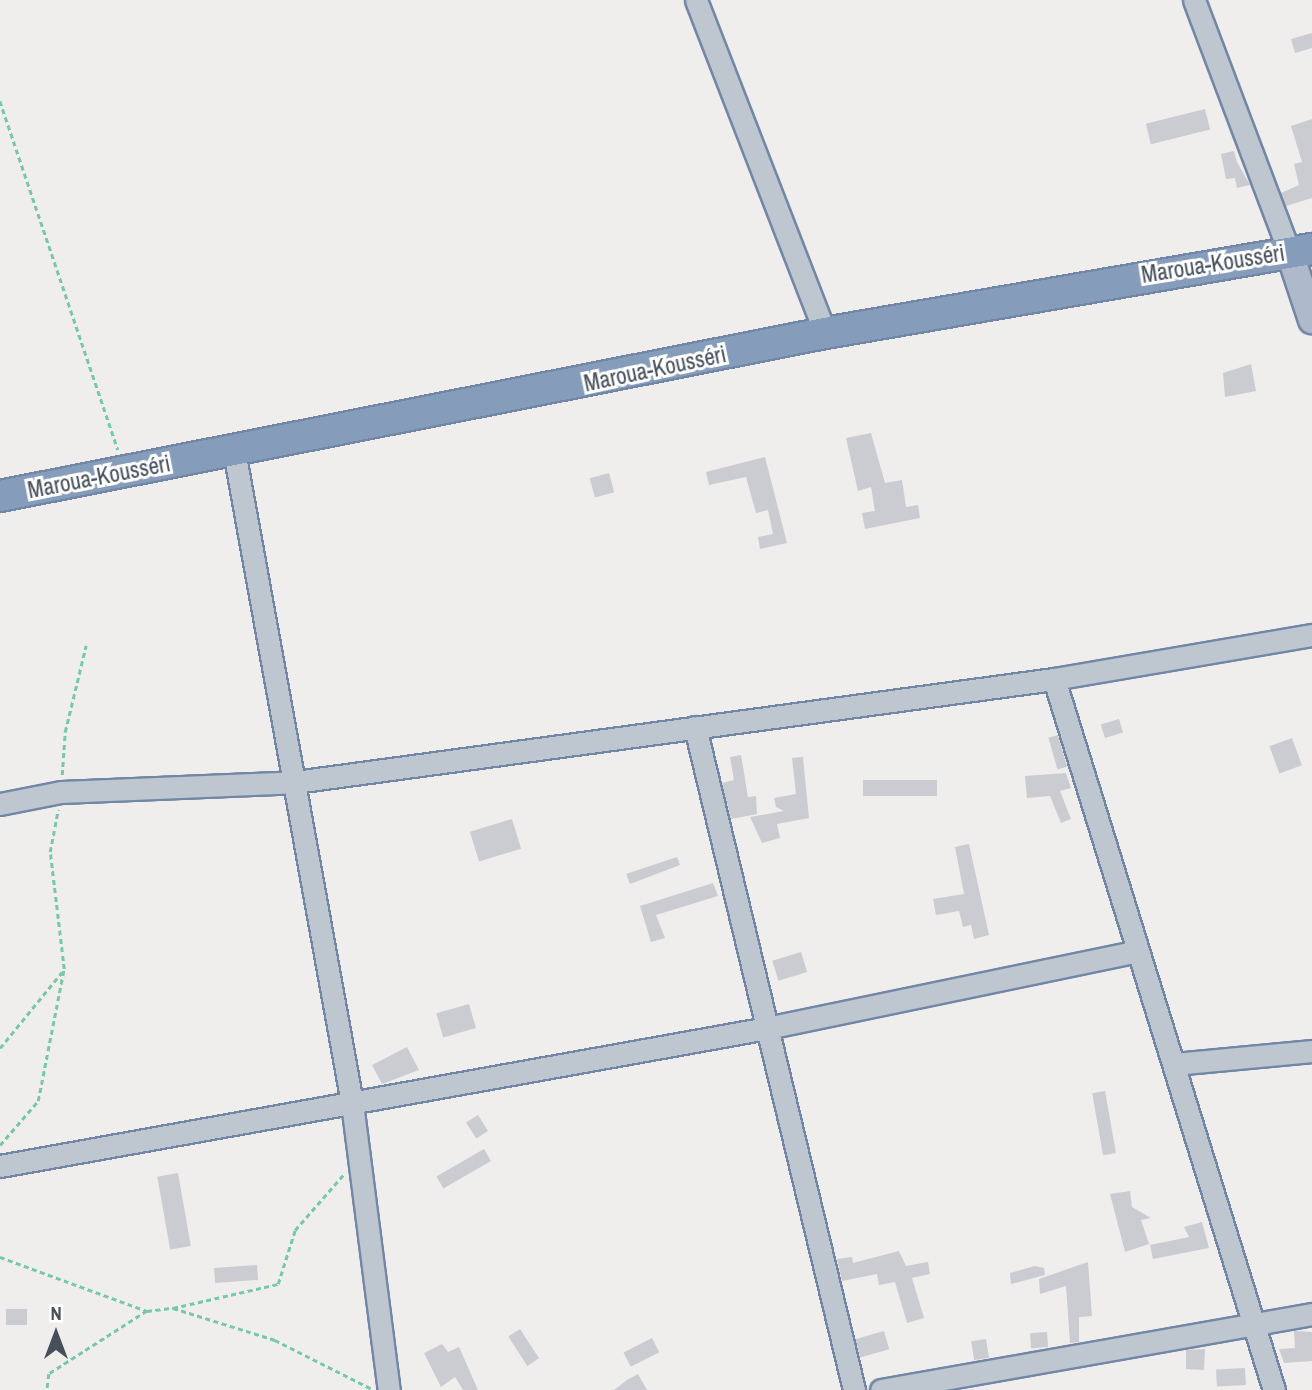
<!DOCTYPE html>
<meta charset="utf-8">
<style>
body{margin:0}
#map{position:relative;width:1312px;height:1390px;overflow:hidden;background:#f0eded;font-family:"Archivo Narrow",sans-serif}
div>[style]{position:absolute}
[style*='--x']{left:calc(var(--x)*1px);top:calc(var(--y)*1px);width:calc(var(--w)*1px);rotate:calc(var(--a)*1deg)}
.building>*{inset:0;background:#caccd2;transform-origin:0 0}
.path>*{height:2.5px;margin-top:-1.25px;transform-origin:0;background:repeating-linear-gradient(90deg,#76c9a7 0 5px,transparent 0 8.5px)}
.roads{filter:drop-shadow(2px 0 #7287a6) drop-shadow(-2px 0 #7287a6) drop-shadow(0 2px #7287a6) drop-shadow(0 -2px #7287a6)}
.minor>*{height:21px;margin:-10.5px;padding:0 10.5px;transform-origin:10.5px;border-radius:10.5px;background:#bec6cf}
.major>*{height:26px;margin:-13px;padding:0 13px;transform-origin:13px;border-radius:13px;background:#aebacc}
.highway>*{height:30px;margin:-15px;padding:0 15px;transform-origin:15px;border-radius:15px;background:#869cbb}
span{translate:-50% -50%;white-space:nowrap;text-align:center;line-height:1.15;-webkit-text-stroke:6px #fff;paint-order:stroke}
.street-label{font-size:23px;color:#464f5a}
.north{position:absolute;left:21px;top:1299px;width:70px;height:70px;-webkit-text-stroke:5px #fff;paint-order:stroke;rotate:0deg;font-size:19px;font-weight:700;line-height:28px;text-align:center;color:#464f5a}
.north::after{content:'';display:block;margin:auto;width:24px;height:32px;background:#464f5a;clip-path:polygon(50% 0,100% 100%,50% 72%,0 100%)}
</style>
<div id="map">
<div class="building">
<i style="clip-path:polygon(1312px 33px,1312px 48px,1295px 53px,1291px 39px)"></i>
<i style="left:1205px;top:109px;width:21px;height:61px;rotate:76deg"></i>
<i style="clip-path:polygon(1312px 119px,1312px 198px,1286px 206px,1281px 193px,1299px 185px,1294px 164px,1302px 162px,1291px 126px)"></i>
<i style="clip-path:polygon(1234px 151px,1237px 162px,1250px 185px,1237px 188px,1235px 178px,1226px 179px,1221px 154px)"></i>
<i style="clip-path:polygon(1251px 364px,1256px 391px,1225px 397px,1223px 373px)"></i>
<i style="clip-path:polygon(871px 433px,885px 483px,902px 480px,906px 507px,918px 505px,920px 518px,865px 529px,862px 513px,875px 511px,871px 487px,858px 491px,846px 438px)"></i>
<i style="clip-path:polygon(765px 457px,787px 543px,760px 549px,758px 537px,773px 534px,768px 510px,756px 513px,746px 477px,709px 485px,706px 472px)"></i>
<i style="left:609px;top:473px;width:20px;height:20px;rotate:75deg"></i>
<i style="left:1119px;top:719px;width:14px;height:19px;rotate:73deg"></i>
<i style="left:1058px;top:735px;width:33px;height:10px;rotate:74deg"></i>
<i style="left:1292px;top:738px;width:29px;height:24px;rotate:70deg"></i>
<i style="clip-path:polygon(741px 755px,748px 797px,756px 796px,757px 814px,731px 819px,722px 783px,734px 780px,730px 757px)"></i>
<i style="clip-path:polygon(803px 757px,809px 818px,777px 824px,780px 838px,762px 843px,750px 817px,784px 811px,776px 807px,774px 798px,796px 794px,792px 758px)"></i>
<i style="clip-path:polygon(1066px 773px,1071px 788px,1060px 791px,1071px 819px,1061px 823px,1050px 796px,1027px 798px,1025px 776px)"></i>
<i style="left:937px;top:780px;width:16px;height:74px;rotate:90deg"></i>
<i style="left:512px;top:819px;width:31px;height:44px;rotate:73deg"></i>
<i style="clip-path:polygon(969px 844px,989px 935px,974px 939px,971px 925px,963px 927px,959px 911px,936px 915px,933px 899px,964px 894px,955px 847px)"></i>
<i style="clip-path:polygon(677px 857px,680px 865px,630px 884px,626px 874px)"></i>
<i style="clip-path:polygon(713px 883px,718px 896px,656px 915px,665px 938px,651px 942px,640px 906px)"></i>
<i style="left:801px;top:952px;width:21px;height:30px;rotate:73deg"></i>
<i style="left:469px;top:1004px;width:25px;height:34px;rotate:74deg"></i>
<i style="clip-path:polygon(407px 1047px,419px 1070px,382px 1084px,372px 1065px)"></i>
<i style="left:1105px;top:1091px;width:63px;height:13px;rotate:80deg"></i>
<i style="left:478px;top:1115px;width:19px;height:14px;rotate:58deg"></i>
<i style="left:484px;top:1149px;width:14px;height:55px;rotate:60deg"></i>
<i style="left:178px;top:1173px;width:74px;height:21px;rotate:80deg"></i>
<i style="clip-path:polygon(1130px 1191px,1132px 1207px,1151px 1218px,1141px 1220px,1149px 1244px,1125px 1252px,1110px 1194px)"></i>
<i style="clip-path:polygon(1202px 1222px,1209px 1248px,1153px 1259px,1150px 1245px,1189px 1237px,1184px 1227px)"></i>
<i style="clip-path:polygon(899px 1251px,906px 1266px,928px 1262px,930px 1274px,912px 1278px,924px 1318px,907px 1323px,895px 1282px,879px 1285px,877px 1274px,842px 1281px,837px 1259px,852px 1257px,853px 1263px)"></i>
<i style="clip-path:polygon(1088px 1262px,1092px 1316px,1079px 1317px,1079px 1342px,1070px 1343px,1066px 1286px,1040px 1294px,1039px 1279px)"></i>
<i style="left:257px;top:1265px;width:15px;height:43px;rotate:86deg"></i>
<i style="clip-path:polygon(1035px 1266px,1044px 1268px,1045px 1275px,1011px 1284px,1010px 1273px)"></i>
<i style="left:6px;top:1309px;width:21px;height:16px"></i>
<i style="left:520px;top:1329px;width:35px;height:14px;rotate:57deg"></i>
<i style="left:884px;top:1331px;width:19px;height:30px;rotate:74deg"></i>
<i style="clip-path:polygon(1294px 1331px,1312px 1332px,1312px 1361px,1284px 1363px,1279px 1349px,1295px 1348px)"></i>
<i style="left:1047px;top:1332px;width:15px;height:17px;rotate:86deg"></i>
<i style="left:652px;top:1338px;width:16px;height:32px;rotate:63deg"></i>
<i style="left:986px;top:1339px;width:19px;height:15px;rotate:81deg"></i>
<i style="clip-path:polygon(442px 1344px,448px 1352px,459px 1347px,478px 1390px,463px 1390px,455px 1377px,441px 1387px,424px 1353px)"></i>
<i style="clip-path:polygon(1205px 1349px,1204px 1370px,1186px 1369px,1186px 1350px)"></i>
<i style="left:1245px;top:1368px;width:17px;height:29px;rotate:87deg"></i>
<i style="clip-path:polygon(638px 1374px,647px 1390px,614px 1390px,627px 1380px)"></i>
</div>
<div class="path">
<i style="--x:0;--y:101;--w:368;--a:71.3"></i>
<i style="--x:62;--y:775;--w:43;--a:-86"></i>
<i style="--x:65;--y:732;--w:89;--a:-76.4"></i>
<i style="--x:0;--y:1048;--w:98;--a:-50.8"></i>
<i style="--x:0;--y:1145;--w:58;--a:-49.2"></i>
<i style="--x:38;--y:1101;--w:135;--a:-78.9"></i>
<i style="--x:64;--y:969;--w:118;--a:-96.8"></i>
<i style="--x:50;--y:852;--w:43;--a:-79.2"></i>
<i style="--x:0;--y:1257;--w:157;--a:20.2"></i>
<i style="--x:147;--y:1311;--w:117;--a:147.3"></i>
<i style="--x:49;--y:1374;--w:16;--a:97"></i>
<i style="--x:173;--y:1308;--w:108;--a:-12.9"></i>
<i style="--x:278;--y:1284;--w:57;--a:-72.5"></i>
<i style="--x:295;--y:1230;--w:74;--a:-48.8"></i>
<i style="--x:147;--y:1311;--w:26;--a:-7"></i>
<i style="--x:173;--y:1308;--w:107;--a:17.4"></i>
<i style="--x:275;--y:1340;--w:109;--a:26.8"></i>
</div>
<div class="roads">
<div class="minor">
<i style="--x:696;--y:0;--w:357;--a:68.8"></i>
<i style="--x:1194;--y:0;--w:268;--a:69.3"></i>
<i style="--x:234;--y:451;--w:663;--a:79.74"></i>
<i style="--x:352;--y:1103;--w:289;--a:82.7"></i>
<i style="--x:1054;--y:679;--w:744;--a:72.81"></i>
<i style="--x:695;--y:727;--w:682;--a:76.51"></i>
<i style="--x:0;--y:804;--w:62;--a:-11.1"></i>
<i style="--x:61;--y:792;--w:234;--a:-2.4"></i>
<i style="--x:295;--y:782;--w:766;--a:-7.73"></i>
<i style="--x:1054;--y:679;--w:262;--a:-9.7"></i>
<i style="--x:1174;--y:1064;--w:139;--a:-5.4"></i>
<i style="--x:0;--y:1166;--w:779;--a:-10.2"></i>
<i style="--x:767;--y:1028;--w:375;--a:-11.7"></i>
<i style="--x:881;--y:1390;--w:438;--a:-10"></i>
</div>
<div class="major">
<i style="--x:1289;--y:251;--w:73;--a:71.6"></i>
</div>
<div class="highway">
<i style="--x:0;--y:496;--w:841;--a:-11.18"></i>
<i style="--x:825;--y:333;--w:494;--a:-9.8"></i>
</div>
</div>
<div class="street-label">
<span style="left:1213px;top:264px;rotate:-9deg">Maroua-Kousséri</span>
<span style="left:655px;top:369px;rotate:-12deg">Maroua-Kousséri</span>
<span style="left:99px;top:477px;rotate:-11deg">Maroua-Kousséri</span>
</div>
<div class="north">N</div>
</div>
